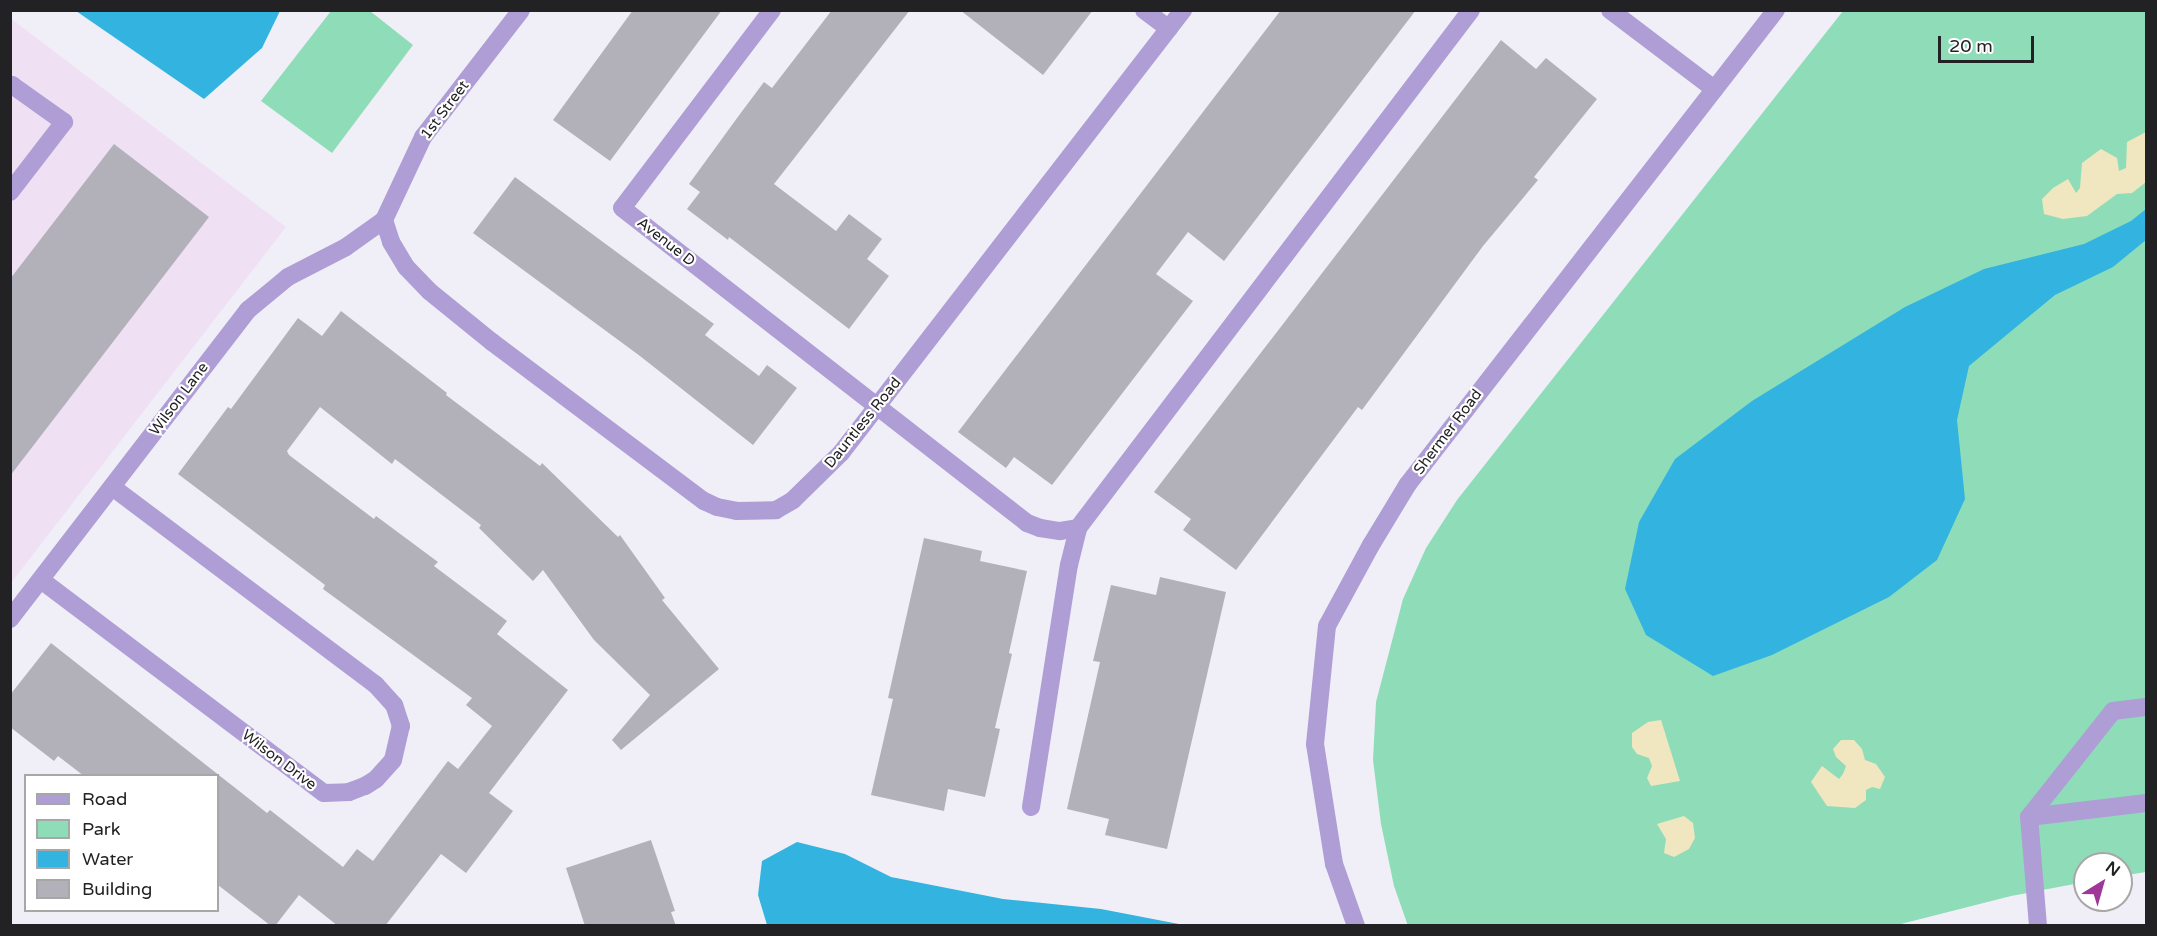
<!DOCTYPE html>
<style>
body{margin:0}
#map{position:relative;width:2157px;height:936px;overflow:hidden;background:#f0eff7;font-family:"Varela Round",sans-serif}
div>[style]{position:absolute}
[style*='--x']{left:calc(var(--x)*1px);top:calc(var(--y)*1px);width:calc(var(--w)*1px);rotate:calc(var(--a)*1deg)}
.industrial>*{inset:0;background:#efe0f4}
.green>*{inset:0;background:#8eddb8}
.sand>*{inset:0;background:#f0e7c1}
.water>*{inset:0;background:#33b4e0}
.building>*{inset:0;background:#b2b1b9}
.minor>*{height:18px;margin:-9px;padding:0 9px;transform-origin:9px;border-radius:9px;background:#af9dd6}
span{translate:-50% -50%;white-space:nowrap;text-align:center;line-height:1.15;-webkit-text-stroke:4.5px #fff;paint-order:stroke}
.street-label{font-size:15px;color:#222224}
.frame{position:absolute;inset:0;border:12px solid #222224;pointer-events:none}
.legend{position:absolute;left:24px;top:774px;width:195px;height:138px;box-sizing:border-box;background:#fff;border:2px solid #a7a7a7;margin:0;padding:8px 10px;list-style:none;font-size:18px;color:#222224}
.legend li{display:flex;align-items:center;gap:12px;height:30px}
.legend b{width:30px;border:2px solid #a7a7a7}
.north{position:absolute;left:2073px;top:852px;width:60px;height:60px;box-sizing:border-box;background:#fff;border:2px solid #a7a7a7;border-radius:50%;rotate:37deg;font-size:16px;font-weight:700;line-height:24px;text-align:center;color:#222224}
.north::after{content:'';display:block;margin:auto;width:21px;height:27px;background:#9f3799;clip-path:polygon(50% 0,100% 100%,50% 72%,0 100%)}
.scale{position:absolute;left:1938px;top:36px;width:96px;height:27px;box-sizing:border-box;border:3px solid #222224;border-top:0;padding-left:8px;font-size:18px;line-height:21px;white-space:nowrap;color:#222224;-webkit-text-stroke:4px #fff;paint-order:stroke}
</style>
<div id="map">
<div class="industrial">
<i style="clip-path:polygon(10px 18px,286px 227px,11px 583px,10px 583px)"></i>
</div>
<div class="green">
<i style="clip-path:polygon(331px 11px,370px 11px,413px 45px,332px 153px,261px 101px)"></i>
<i style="clip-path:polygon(1843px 11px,2146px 11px,2146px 872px,2121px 876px,2121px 864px,2085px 864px,2085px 882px,2011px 896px,1897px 925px,1408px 926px,1394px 886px,1381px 824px,1373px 760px,1376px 702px,1403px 599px,1426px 548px,1457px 500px)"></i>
</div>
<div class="sand">
<i style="clip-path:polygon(2146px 132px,2146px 182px,2132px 193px,2117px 194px,2087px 216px,2063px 219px,2044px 214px,2042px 199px,2053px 188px,2068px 179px,2076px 193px,2080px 188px,2082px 163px,2101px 149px,2117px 158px,2119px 171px,2126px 168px,2127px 142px)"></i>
<i style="clip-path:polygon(1661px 720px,1680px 781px,1651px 786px,1647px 778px,1652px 766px,1649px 758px,1637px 754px,1632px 747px,1632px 733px,1648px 722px)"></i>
<i style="clip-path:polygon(1841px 740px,1854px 740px,1862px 749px,1865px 760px,1876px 764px,1885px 777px,1880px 789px,1872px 787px,1866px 790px,1866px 800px,1855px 808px,1827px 806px,1811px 782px,1822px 766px,1839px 779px,1843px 774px,1846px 766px,1836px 757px,1833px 749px)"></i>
<i style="clip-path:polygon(1684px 816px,1693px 823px,1695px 838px,1689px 849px,1674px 857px,1664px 853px,1666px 839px,1657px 824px)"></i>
</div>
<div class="water">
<i style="clip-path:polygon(76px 11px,280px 11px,262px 48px,204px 99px)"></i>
<i style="clip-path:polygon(2146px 209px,2146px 240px,2113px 267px,2055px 295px,1969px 366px,1957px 420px,1965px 499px,1937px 560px,1889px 597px,1772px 655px,1713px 676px,1646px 635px,1625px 589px,1639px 522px,1675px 459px,1752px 401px,1905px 307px,1984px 269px,2084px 244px,2131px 221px)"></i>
<i style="clip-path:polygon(797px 842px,845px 854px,891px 877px,1003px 899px,1101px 909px,1184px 925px,767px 925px,758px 895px,762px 861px)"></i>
</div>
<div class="building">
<i style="clip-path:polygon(633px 10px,722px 10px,610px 161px,553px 120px)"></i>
<i style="clip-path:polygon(832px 10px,910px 10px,774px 184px,836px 231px,849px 214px,882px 239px,867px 259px,889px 276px,849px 329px,729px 237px,728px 240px,687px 209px,700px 192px,689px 184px,740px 114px,764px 82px,772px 88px)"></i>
<i style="clip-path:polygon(960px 10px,1093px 10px,1043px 75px)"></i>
<i style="clip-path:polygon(1281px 10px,1416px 10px,1224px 261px,1188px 232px,1156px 274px,1193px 301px,1052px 485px,1014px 457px,1006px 468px,958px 432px)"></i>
<i style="clip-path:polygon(1501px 40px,1536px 69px,1546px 58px,1597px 99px,1534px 177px,1538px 180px,1483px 246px,1362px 410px,1358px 407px,1236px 570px,1183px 530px,1191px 519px,1154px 492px)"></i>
<i style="clip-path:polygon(114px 144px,209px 217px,10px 476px,10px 279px)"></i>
<i style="clip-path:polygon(515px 177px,714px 324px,705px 335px,759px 376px,767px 365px,797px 388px,753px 445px,640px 356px,473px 233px)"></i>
<i style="clip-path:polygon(341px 311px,447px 393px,446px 395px,540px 466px,542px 463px,618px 537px,620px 535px,665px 598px,662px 600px,719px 669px,621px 750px,612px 740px,650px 695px,594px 640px,543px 570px,533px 581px,479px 528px,481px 525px,395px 459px,392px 464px,320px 407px,287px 451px,289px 455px,374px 519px,376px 516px,438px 562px,434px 566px,507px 621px,497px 634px,568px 690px,489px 793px,513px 811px,466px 873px,441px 854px,385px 926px,338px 926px,299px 895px,275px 926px,271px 926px,218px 885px,218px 776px,84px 776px,58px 756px,54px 761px,10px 727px,10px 695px,51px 643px,267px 813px,270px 810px,343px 867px,357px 849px,373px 861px,448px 761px,458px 769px,492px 726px,466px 705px,472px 698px,323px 589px,325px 585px,178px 474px,228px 407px,231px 409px,298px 318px,322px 336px)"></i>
<i style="clip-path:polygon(924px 538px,982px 551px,980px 561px,1027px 571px,1009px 653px,1012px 654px,995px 728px,1000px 729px,985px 797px,948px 789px,944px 811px,871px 795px,893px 699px,888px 698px)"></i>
<i style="clip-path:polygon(1160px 577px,1226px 592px,1167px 849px,1105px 835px,1109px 819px,1067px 809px,1100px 662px,1093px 661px,1111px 585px,1156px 595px)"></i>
<i style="clip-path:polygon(651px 840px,675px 911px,671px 912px,676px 926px,585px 926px,566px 868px)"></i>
</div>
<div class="minor">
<i style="--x:772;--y:10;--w:248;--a:127.1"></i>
<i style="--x:622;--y:208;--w:513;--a:37.87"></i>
<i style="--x:1027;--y:523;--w:14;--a:21"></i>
<i style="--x:1040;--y:528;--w:20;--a:9"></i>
<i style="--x:1060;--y:531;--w:18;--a:-9"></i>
<i style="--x:1144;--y:10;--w:31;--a:37"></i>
<i style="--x:1610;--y:10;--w:131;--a:37.2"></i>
<i style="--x:10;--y:87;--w:3;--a:-45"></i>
<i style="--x:12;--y:85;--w:64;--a:35.4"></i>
<i style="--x:64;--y:122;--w:88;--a:127.6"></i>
<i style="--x:384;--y:220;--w:23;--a:72"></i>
<i style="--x:391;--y:242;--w:29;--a:59"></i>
<i style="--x:406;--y:267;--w:33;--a:46"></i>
<i style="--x:429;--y:291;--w:81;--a:39"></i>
<i style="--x:492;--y:342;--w:265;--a:36.9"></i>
<i style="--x:704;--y:501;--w:14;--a:25"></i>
<i style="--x:717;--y:507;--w:20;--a:11"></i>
<i style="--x:737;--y:511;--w:39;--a:-1"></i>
<i style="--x:776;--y:510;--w:20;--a:-30"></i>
<i style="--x:793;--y:500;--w:67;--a:-44.4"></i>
<i style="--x:841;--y:453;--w:560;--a:-52.33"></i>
<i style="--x:41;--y:580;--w:354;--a:37"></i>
<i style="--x:324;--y:793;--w:25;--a:-2"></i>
<i style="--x:349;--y:792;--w:17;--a:-21"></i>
<i style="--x:365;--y:786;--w:13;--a:-32"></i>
<i style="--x:376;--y:779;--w:25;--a:-48"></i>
<i style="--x:393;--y:760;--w:35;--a:-77"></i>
<i style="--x:401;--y:726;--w:22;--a:-108"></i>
<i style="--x:394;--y:705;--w:27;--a:-132"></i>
<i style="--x:376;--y:685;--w:330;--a:-143.1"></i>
<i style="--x:10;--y:619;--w:390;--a:-52.4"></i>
<i style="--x:248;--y:310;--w:52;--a:-39.5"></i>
<i style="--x:288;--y:277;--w:65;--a:-27.3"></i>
<i style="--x:346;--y:247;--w:47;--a:-35.4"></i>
<i style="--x:384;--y:220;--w:92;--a:-64.8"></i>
<i style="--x:423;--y:137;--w:160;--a:-52.3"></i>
<i style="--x:1031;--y:807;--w:245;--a:-81.1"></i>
<i style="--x:1069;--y:565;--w:38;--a:-76"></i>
<i style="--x:1078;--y:528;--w:650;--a:-52.81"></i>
<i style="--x:2029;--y:817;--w:135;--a:-51.6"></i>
<i style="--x:2113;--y:711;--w:33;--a:-7"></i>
<i style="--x:1356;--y:926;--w:66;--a:-109.5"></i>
<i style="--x:1334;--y:864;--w:121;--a:-99"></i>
<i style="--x:1315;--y:744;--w:119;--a:-84.2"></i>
<i style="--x:1327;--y:626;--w:92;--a:-61.5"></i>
<i style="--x:1371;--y:545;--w:71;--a:-58.8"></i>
<i style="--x:1408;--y:484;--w:600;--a:-52.18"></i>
<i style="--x:2038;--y:926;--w:109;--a:-94.7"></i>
<i style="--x:2029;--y:817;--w:118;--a:-6.8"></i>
</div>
<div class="street-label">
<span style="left:445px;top:110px;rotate:-53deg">1st Street</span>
<span style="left:666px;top:242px;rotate:38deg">Avenue D</span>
<span style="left:179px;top:399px;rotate:-53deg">Wilson Lane</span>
<span style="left:863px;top:423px;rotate:-51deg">Dauntless Road</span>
<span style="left:1448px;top:432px;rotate:-53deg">Shermer Road</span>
<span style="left:279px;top:760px;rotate:37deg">Wilson Drive</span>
</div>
<div class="frame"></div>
<ul class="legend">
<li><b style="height:8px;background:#af9dd6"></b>Road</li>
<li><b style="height:16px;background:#8eddb8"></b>Park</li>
<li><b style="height:16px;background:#33b4e0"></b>Water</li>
<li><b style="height:16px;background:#b2b1b9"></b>Building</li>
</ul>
<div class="north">N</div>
<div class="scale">20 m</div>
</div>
